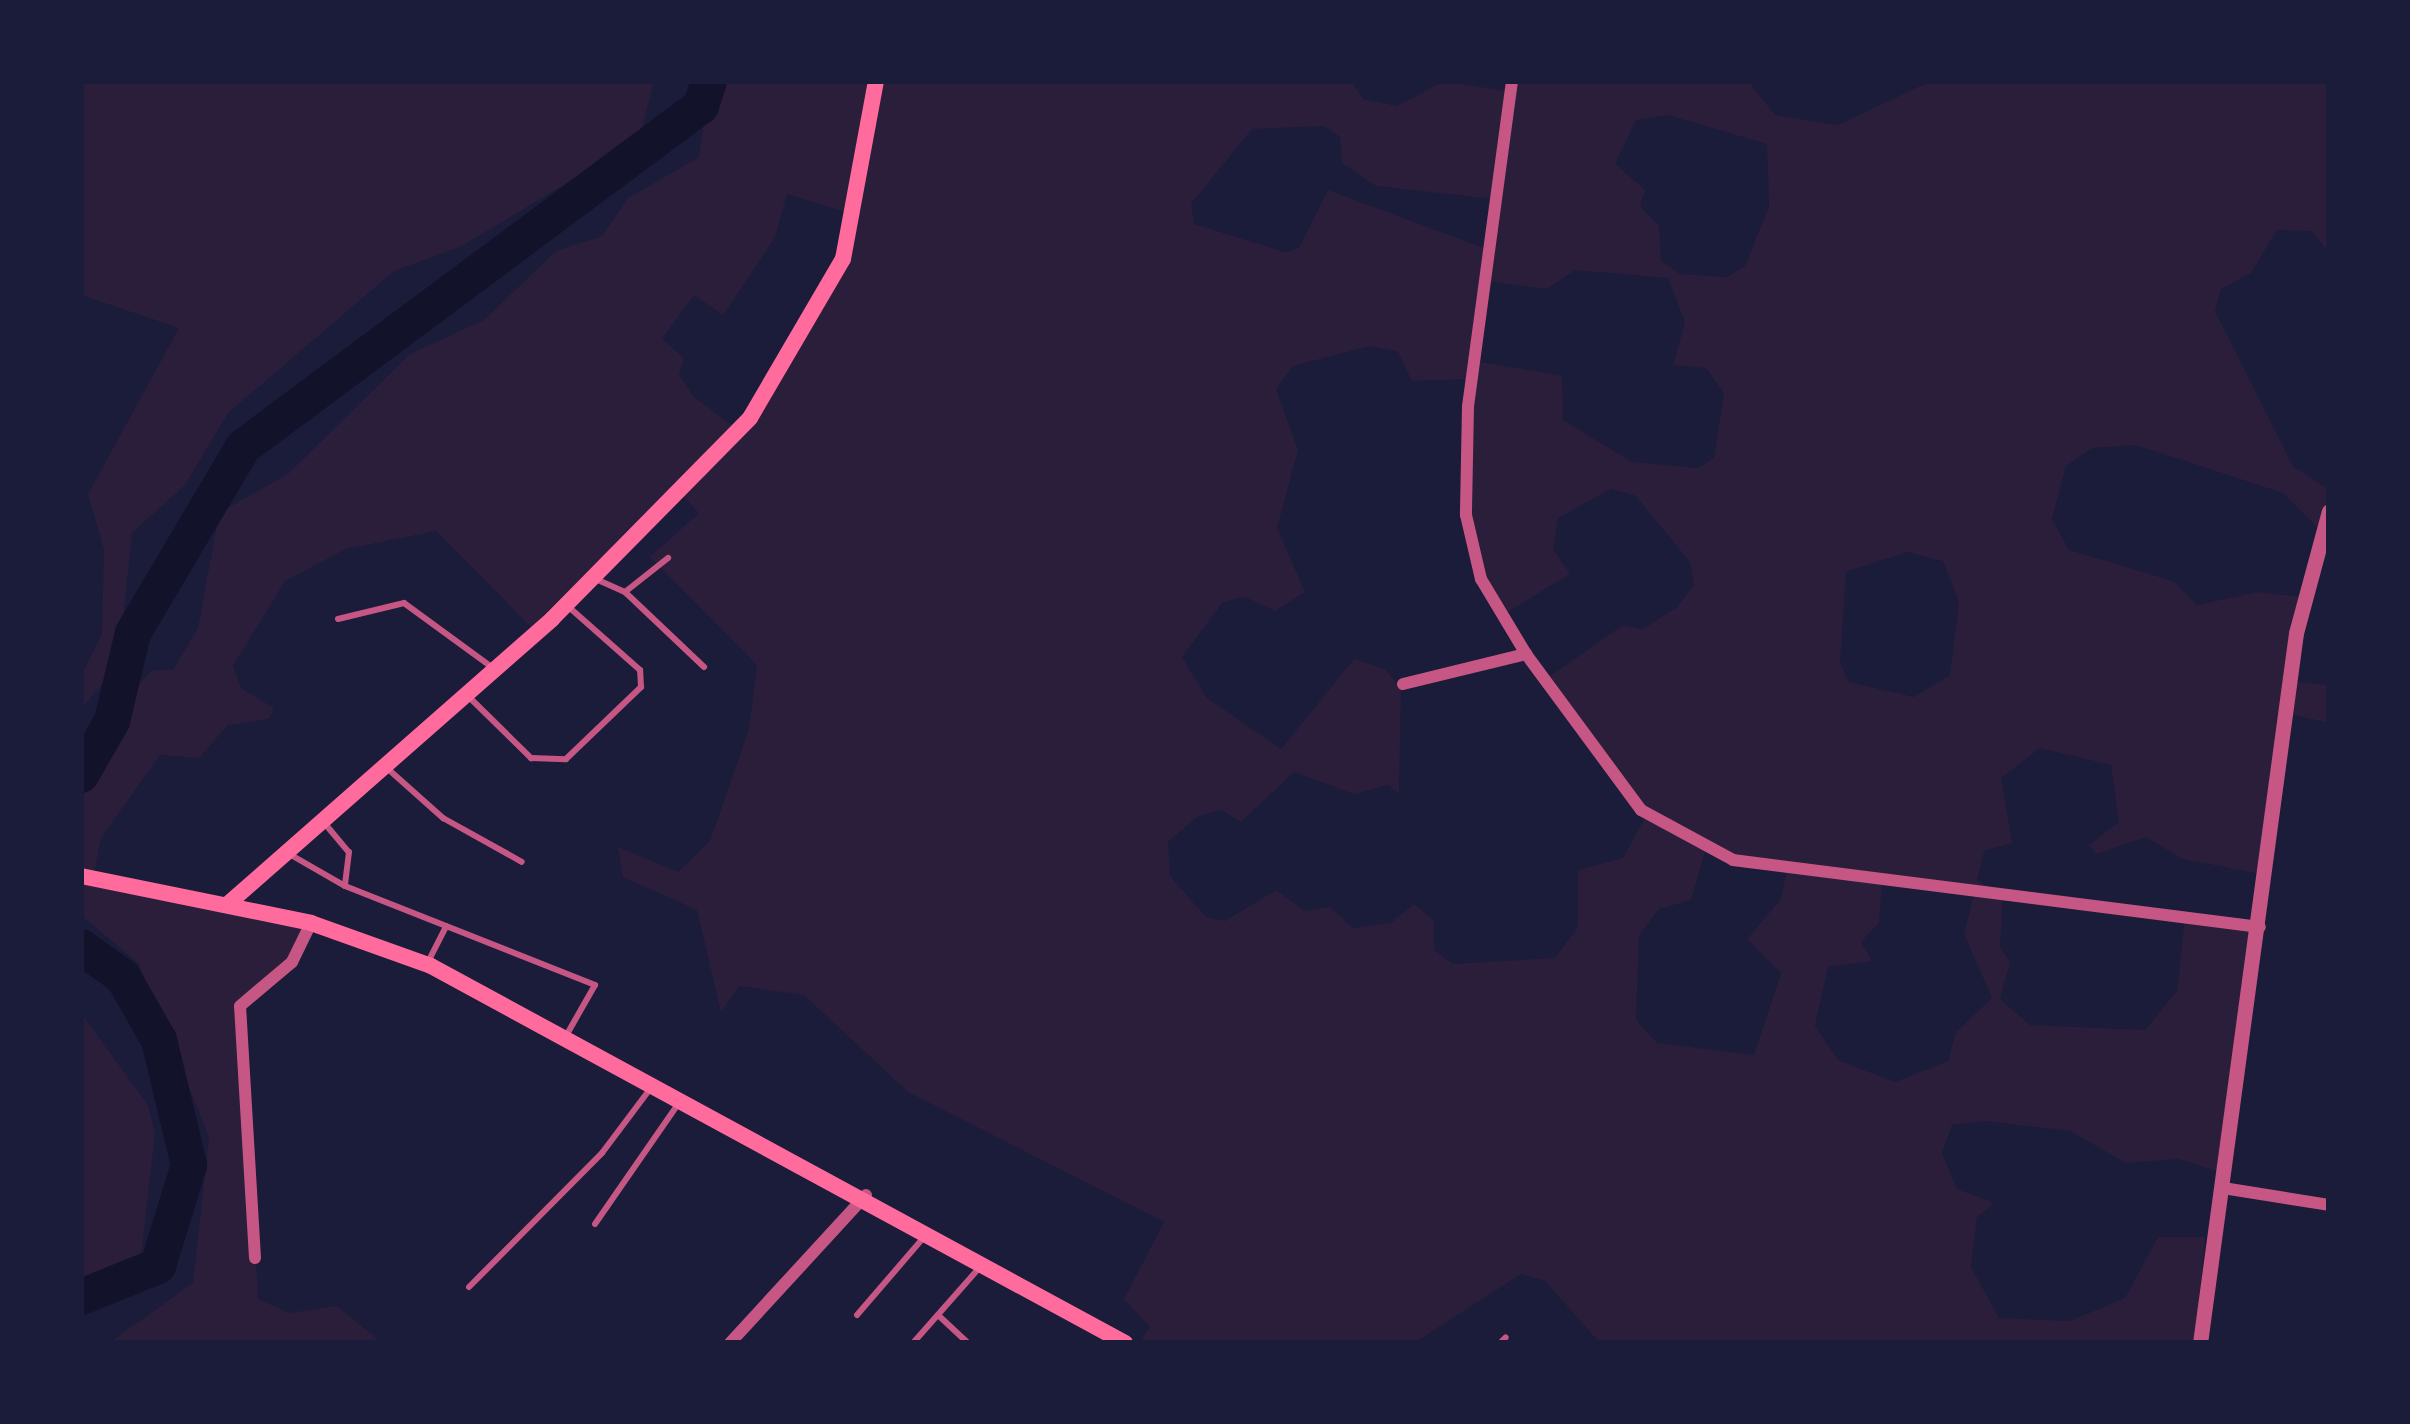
<!DOCTYPE html>
<style>
body{margin:0}
#map{position:relative;width:2410px;height:1424px;overflow:hidden;background:#1b1b3a;font-family:"Varela Round",sans-serif}
div>[style]{position:absolute}
[style*='--x']{left:calc(var(--x)*1px);top:calc(var(--y)*1px);width:calc(var(--w)*1px);rotate:calc(var(--a)*1deg)}
.green>*{inset:0;background:#2a1e3b}
.river>*{height:36px;margin:-18px;padding:0 18px;transform-origin:18px;border-radius:18px;background:#12122b}
.service>*{height:6px;margin:-3px;padding:0 3px;transform-origin:3px;border-radius:3px;background:#c65784}
.minor>*{height:12px;margin:-6px;padding:0 6px;transform-origin:6px;border-radius:6px;background:#c65784}
.tertiary>*{height:15px;margin:-7.5px;padding:0 7.5px;transform-origin:7.5px;border-radius:7.5px;background:#c65784}
.secondary>*{height:16px;margin:-8px;padding:0 8px;transform-origin:8px;border-radius:8px;background:#ff6b9d}
span{translate:-50% -50%;white-space:nowrap;text-align:center;line-height:1.15;-webkit-text-stroke:12px #1b1b3a;paint-order:stroke}
.frame{position:absolute;inset:0;border:84px solid #1b1b3a;pointer-events:none}
</style>
<div id="map">
<div class="green">
<i style="clip-path:polygon(81px 81px,654px 81px,642px 129px,614px 155px,460px 247px,394px 271px,228px 413px,185px 485px,132px 533px,118px 666px,81px 709px,81px 676px,102px 634px,104px 550px,88px 494px,179px 328px,81px 295px)"></i>
<i style="clip-path:polygon(evenodd,710px 81px,1351px 81px,1363px 99px,1397px 106px,1444px 81px,1506px 91px,1512px 81px,1748px 81px,1775px 115px,1838px 125px,1931px 81px,2329px 81px,2329px 252px,2311px 231px,2277px 230px,2251px 273px,2221px 289px,2215px 311px,2293px 466px,2329px 490px,2319px 529px,2283px 493px,2136px 445px,2092px 448px,2066px 466px,2052px 519px,2069px 550px,2173px 581px,2197px 605px,2258px 592px,2302px 597px,2295px 682px,2329px 685px,2329px 723px,2290px 714px,2268px 875px,2182px 859px,2146px 837px,2097px 854px,2089px 845px,2119px 822px,2111px 765px,2040px 748px,2001px 778px,2012px 843px,1984px 851px,1977px 881px,2003px 893px,2000px 947px,2010px 962px,2000px 999px,2030px 1025px,2145px 1030px,2177px 991px,2185px 918px,2255px 923px,2220px 1172px,2178px 1159px,2126px 1163px,2070px 1131px,1985px 1121px,1952px 1125px,1942px 1153px,1957px 1189px,1994px 1203px,1977px 1217px,1971px 1267px,1999px 1318px,2070px 1321px,2125px 1298px,2158px 1237px,2205px 1237px,2195px 1343px,1600px 1343px,1545px 1281px,1521px 1274px,1414px 1343px,1139px 1343px,1150px 1327px,1124px 1299px,1164px 1222px,908px 1092px,804px 995px,739px 986px,721px 1012px,697px 910px,623px 877px,618px 847px,678px 872px,710px 841px,749px 729px,757px 665px,650px 557px,699px 513px,681px 494px,533px 629px,436px 531px,346px 549px,285px 581px,233px 666px,241px 688px,274px 708px,269px 719px,228px 725px,199px 758px,160px 755px,101px 838px,92px 883px,303px 928px,295px 952px,243px 1002px,258px 1299px,289px 1313px,337px 1306px,382px 1343px,109px 1343px,193px 1283px,209px 1137px,138px 963px,81px 915px,81px 780px,115px 707px,153px 670px,173px 670px,198px 628px,219px 513px,288px 474px,410px 354px,484px 320px,556px 251px,602px 236px,628px 198px,699px 157px,710px 81px,1668px 115px,1767px 144px,1769px 206px,1745px 266px,1727px 277px,1680px 274px,1661px 260px,1659px 226px,1640px 206px,1645px 190px,1615px 164px,1636px 120px,1668px 115px,710px 81px,1324px 126px,1340px 137px,1342px 163px,1376px 186px,1494px 199px,1484px 248px,1328px 190px,1299px 248px,1285px 252px,1194px 224px,1191px 204px,1252px 129px,1324px 126px,710px 81px,787px 194px,852px 214px,827px 291px,737px 429px,694px 397px,679px 375px,684px 358px,662px 339px,694px 295px,723px 315px,775px 237px,787px 194px,710px 81px,1575px 270px,1668px 278px,1685px 322px,1673px 365px,1706px 368px,1724px 393px,1714px 458px,1698px 468px,1632px 462px,1563px 420px,1562px 376px,1474px 361px,1487px 281px,1547px 289px,1575px 270px,710px 81px,1370px 346px,1398px 352px,1412px 381px,1469px 379px,1466px 515px,1481px 577px,1506px 613px,1570px 574px,1553px 549px,1558px 518px,1611px 489px,1636px 496px,1690px 562px,1694px 585px,1677px 607px,1643px 629px,1623px 625px,1546px 679px,1646px 816px,1623px 858px,1578px 870px,1578px 927px,1555px 958px,1453px 964px,1434px 950px,1434px 920px,1414px 904px,1391px 923px,1353px 928px,1330px 907px,1305px 911px,1276px 890px,1225px 921px,1206px 917px,1170px 876px,1168px 842px,1198px 816px,1222px 810px,1241px 822px,1294px 772px,1354px 794px,1388px 785px,1399px 794px,1401px 689px,1385px 669px,1354px 659px,1281px 749px,1207px 698px,1182px 657px,1223px 602px,1245px 597px,1275px 611px,1305px 592px,1277px 528px,1298px 450px,1276px 389px,1293px 366px,1370px 346px,710px 81px,1907px 552px,1943px 561px,1959px 602px,1950px 675px,1914px 697px,1849px 682px,1840px 663px,1846px 572px,1907px 552px,710px 81px,1706px 848px,1788px 864px,1781px 899px,1747px 939px,1781px 973px,1754px 1055px,1657px 1043px,1636px 1020px,1639px 935px,1659px 909px,1691px 900px,1706px 848px,710px 81px,1882px 879px,1974px 894px,1964px 934px,1992px 998px,1956px 1032px,1948px 1061px,1895px 1082px,1838px 1060px,1815px 1026px,1828px 967px,1872px 961px,1861px 942px,1879px 923px,1882px 879px)"></i>
<i style="clip-path:polygon(81px 1013px,148px 1105px,155px 1134px,139px 1274px,81px 1280px)"></i>
</div>
<div class="river">
<i style="--x:81;--y:775;--w:62;--a:-60.1"></i>
<i style="--x:112;--y:721;--w:90;--a:-76.6"></i>
<i style="--x:133;--y:633;--w:216;--a:-59.4"></i>
<i style="--x:243;--y:447;--w:571;--a:-36.67"></i>
<i style="--x:701;--y:106;--w:26;--a:-72"></i>
<i style="--x:81;--y:947;--w:52;--a:35.5"></i>
<i style="--x:123;--y:977;--w:73;--a:60.3"></i>
<i style="--x:159;--y:1040;--w:129;--a:76.5"></i>
<i style="--x:189;--y:1165;--w:106;--a:107.1"></i>
<i style="--x:158;--y:1266;--w:83;--a:158.1"></i>
</div>
<div class="service">
<i style="--x:598;--y:580;--w:30;--a:24"></i>
<i style="--x:625;--y:592;--w:55;--a:-38.3"></i>
<i style="--x:625;--y:592;--w:109;--a:43.5"></i>
<i style="--x:338;--y:619;--w:68;--a:-13.6"></i>
<i style="--x:404;--y:603;--w:110;--a:36.1"></i>
<i style="--x:470;--y:698;--w:86;--a:44.5"></i>
<i style="--x:531;--y:758;--w:35;--a:2"></i>
<i style="--x:566;--y:759;--w:104;--a:-43.8"></i>
<i style="--x:641;--y:687;--w:17;--a:-93"></i>
<i style="--x:640;--y:670;--w:94;--a:-138.5"></i>
<i style="--x:388;--y:769;--w:74;--a:41.7"></i>
<i style="--x:443;--y:818;--w:90;--a:29.1"></i>
<i style="--x:326;--y:825;--w:35;--a:50"></i>
<i style="--x:349;--y:852;--w:34;--a:97"></i>
<i style="--x:345;--y:886;--w:269;--a:21.6"></i>
<i style="--x:595;--y:985;--w:56;--a:119.7"></i>
<i style="--x:291;--y:855;--w:62;--a:29.9"></i>
<i style="--x:429;--y:960;--w:38;--a:-63"></i>
<i style="--x:595;--y:1224;--w:146;--a:-55.3"></i>
<i style="--x:469;--y:1287;--w:189;--a:-45.2"></i>
<i style="--x:602;--y:1153;--w:80;--a:-53.1"></i>
<i style="--x:857;--y:1315;--w:104;--a:-49.3"></i>
<i style="--x:938;--y:1315;--w:41;--a:43"></i>
<i style="--x:913;--y:1343;--w:101;--a:-48.6"></i>
<i style="--x:1500;--y:1343;--w:8;--a:-45"></i>
</div>
<div class="minor">
<i style="--x:1512;--y:81;--w:328;--a:97.7"></i>
<i style="--x:1468;--y:406;--w:109;--a:91.1"></i>
<i style="--x:1466;--y:515;--w:66;--a:76.8"></i>
<i style="--x:1481;--y:579;--w:87;--a:59"></i>
<i style="--x:1526;--y:654;--w:194;--a:53.6"></i>
<i style="--x:1641;--y:810;--w:105;--a:28.5"></i>
<i style="--x:1733;--y:860;--w:531;--a:7.25"></i>
<i style="--x:1403;--y:684;--w:127;--a:-13.7"></i>
<i style="--x:2223;--y:1188;--w:107;--a:9.1"></i>
<i style="--x:255;--y:1258;--w:252;--a:-93.4"></i>
<i style="--x:240;--y:1006;--w:68;--a:-40.2"></i>
<i style="--x:292;--y:962;--w:43;--a:-64"></i>
<i style="--x:730;--y:1343;--w:201;--a:-47.4"></i>
</div>
<div class="tertiary">
<i style="--x:2200;--y:1343;--w:716;--a:-82.3"></i>
<i style="--x:2296;--y:633;--w:126;--a:-74.9"></i>
</div>
<div class="secondary">
<i style="--x:81;--y:876;--w:235;--a:11.5"></i>
<i style="--x:311;--y:923;--w:127;--a:19.7"></i>
<i style="--x:431;--y:966;--w:790;--a:28.51"></i>
<i style="--x:229;--y:903;--w:430;--a:-41.3"></i>
<i style="--x:552;--y:619;--w:282;--a:-45.4"></i>
<i style="--x:750;--y:418;--w:184;--a:-59.7"></i>
<i style="--x:843;--y:259;--w:181;--a:-79.5"></i>
</div>
<div class="frame"></div>
</div>
